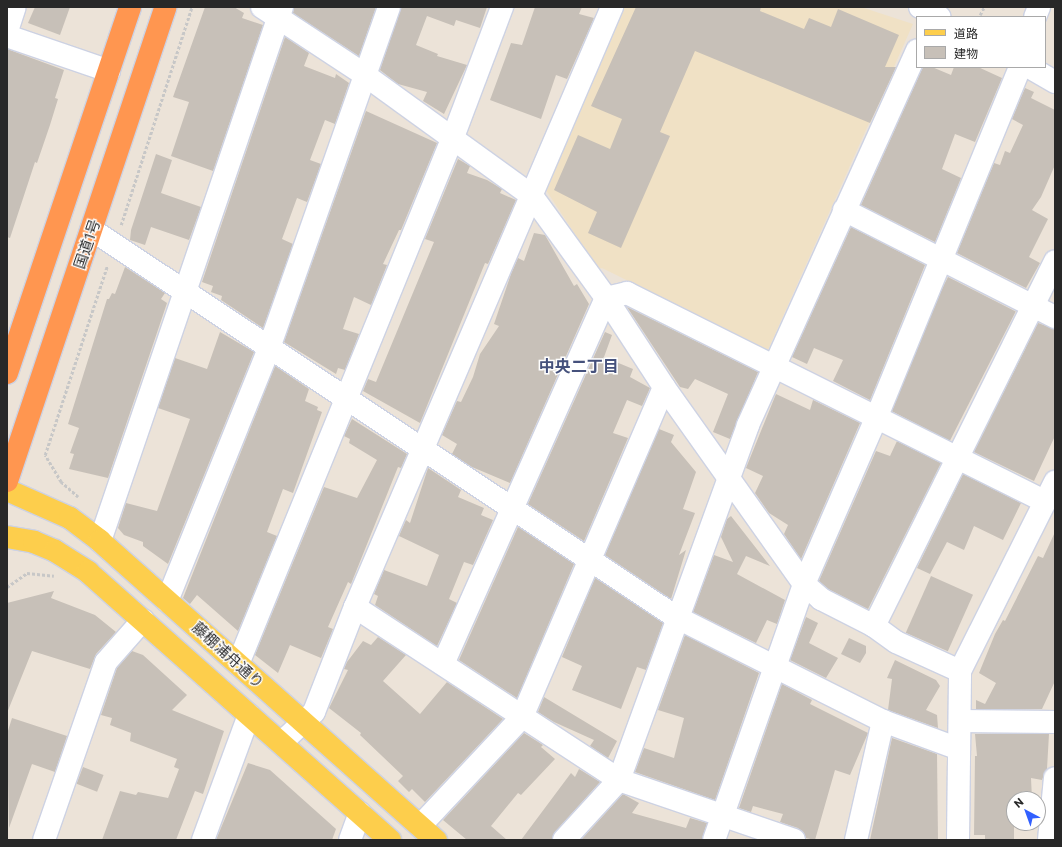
<!DOCTYPE html>
<meta charset="utf-8">
<style>
body{margin:0}
#map{position:relative;width:1062px;height:847px;overflow:hidden;background:#ece3d8;font-family:Commissioner,"Noto Sans JP",sans-serif}
div>[style]{position:absolute}
[style*='--x']{left:calc(var(--x)*1px);top:calc(var(--y)*1px);width:calc(var(--w)*1px);rotate:calc(var(--a)*1deg)}
.education>*{inset:0;background:#f0e1c5}
.building>*{inset:0;background:#c7c0b8;transform-origin:0 0}
.path>*{height:2.5px;margin-top:-1.25px;transform-origin:0;background:repeating-linear-gradient(90deg,#c7c7c7 0 3px,transparent 0 5px)}
.roads{filter:drop-shadow(1px 0 #cdd2e3) drop-shadow(-1px 0 #cdd2e3) drop-shadow(0 1px #cdd2e3) drop-shadow(0 -1px #cdd2e3)}
.minor>*{height:22px;margin:-11px;padding:0 11px;transform-origin:11px;border-radius:11px;background:#fff}
.major>*{height:22px;margin:-11px;padding:0 11px;transform-origin:11px;border-radius:11px;background:#fdce4c}
.highway>*{height:22px;margin:-11px;padding:0 11px;transform-origin:11px;border-radius:11px;background:#ff9650}
span{translate:-50% -50%;white-space:nowrap;text-align:center;line-height:1.15;-webkit-text-stroke:3px #fff;paint-order:stroke}
.street-label{font-size:15px;color:#282828}
.neighbourhood-label{font-size:16px;color:#45517c;font-weight:700}
.frame{position:absolute;inset:0;border:8px solid #282828;pointer-events:none}
.legend{position:absolute;left:916px;top:16px;width:130px;height:52px;box-sizing:border-box;background:#fff;border:1px solid #a9a9a9;margin:0;padding:5px 7px;list-style:none;font-size:12px;color:#282828}
.legend li{display:flex;align-items:center;gap:8px;height:20px}
.legend b{width:20px;border:1px solid #a9a9a9}
.north{position:absolute;left:1006px;top:791px;width:40px;height:40px;box-sizing:border-box;background:#fff;border:1px solid #a9a9a9;border-radius:50%;rotate:319deg;font-size:11px;font-weight:700;line-height:16px;text-align:center;color:#282828}
.north::after{content:'';display:block;margin:auto;width:14px;height:18px;background:#3260ff;clip-path:polygon(50% 0,100% 100%,50% 72%,0 100%)}
</style>
<div id="map">
<div class="education">
<i style="clip-path:polygon(615px 7px,861px 7px,913px 24px,768px 350px,602px 268px,598px 269px,540px 181px)"></i>
</div>
<div class="building">
<i style="clip-path:polygon(35px 7px,70px 7px,60px 35px,28px 23px)"></i>
<i style="clip-path:polygon(205px 7px,234px 7px,244px 13px,242px 18px,263px 25px,213px 171px,171px 156px,189px 102px,173px 97px)"></i>
<i style="clip-path:polygon(294px 7px,376px 7px,359px 56px,293px 13px)"></i>
<i style="clip-path:polygon(401px 7px,487px 7px,480px 28px,456px 20px,454px 26px,427px 16px,416px 45px,438px 54px,437px 56px,467px 65px,444px 114px,423px 101px,427px 92px,398px 84px,380px 70px)"></i>
<i style="clip-path:polygon(535px 7px,582px 7px,579px 14px,594px 18px,567px 79px,556px 75px,541px 119px,490px 100px,511px 43px,522px 45px)"></i>
<i style="clip-path:polygon(636px 7px,761px 7px,760px 11px,804px 29px,809px 18px,831px 27px,838px 9px,899px 35px,885px 67px,896px 67px,870px 123px,695px 51px,660px 132px,670px 136px,621px 248px,588px 233px,597px 212px,554px 190px,578px 135px,610px 149px,622px 119px,591px 106px)"></i>
<i style="clip-path:polygon(285px 37px,309px 53px,304px 66px,335px 78px,336px 74px,349px 83px,335px 124px,325px 120px,310px 160px,321px 164px,307px 202px,297px 198px,282px 239px,293px 244px,263px 328px,221px 300px,222px 296px,211px 292px,213px 286px,202px 282px)"></i>
<i style="clip-path:polygon(7px 49px,64px 70px,55px 98px,58px 99px,50px 125px,37px 163px,35px 162px,10px 238px,7px 237px)"></i>
<i style="clip-path:polygon(923px 67px,932px 67px,951px 75px,954px 67px,978px 67px,1002px 78px,975px 142px,955px 134px,942px 169px,961px 178px,935px 242px,861px 205px)"></i>
<i style="clip-path:polygon(1025px 88px,1034px 92px,1031px 98px,1055px 110px,1055px 165px,1041px 197px,1032px 210px,1048px 219px,1029px 257px,1040px 263px,1026px 288px,957px 253px,994px 163px,1000px 165px,1005px 151px,1010px 153px,1023px 125px,1012px 119px)"></i>
<i style="clip-path:polygon(366px 111px,437px 143px,401px 230px,399px 230px,383px 264px,387px 265px,371px 305px,354px 297px,343px 329px,359px 334px,345px 370px,338px 368px,336px 374px,284px 342px)"></i>
<i style="clip-path:polygon(156px 154px,172px 160px,161px 193px,201px 207px,189px 240px,151px 227px,145px 245px,130px 240px,131px 230px)"></i>
<i style="clip-path:polygon(458px 159px,470px 166px,467px 173px,487px 180px,502px 189px,500px 193px,516px 200px,488px 264px,485px 263px,420px 423px,363px 391px,368px 379px,376px 382px,434px 242px,425px 239px)"></i>
<i style="clip-path:polygon(851px 227px,925px 265px,870px 400px,833px 381px,843px 360px,814px 348px,807px 364px,792px 357px)"></i>
<i style="clip-path:polygon(534px 233px,545px 235px,574px 286px,577px 284px,589px 304px,510px 483px,472px 467px,452px 454px,457px 444px,442px 435px,457px 401px,461px 402px,473px 377px,480px 354px,499px 326px,494px 324px,511px 274px,518px 258px,524px 261px)"></i>
<i style="clip-path:polygon(125px 267px,165px 293px,161px 299px,167px 303px,108px 478px,69px 469px,74px 454px,70px 453px,79px 428px,68px 424px,107px 299px,109px 299px,112px 293px,115px 294px)"></i>
<i style="left:948px;top:277px;width:76px;height:145px;rotate:27deg"></i>
<i style="clip-path:polygon(627px 307px,758px 372px,730px 439px,713px 432px,728px 394px,695px 379px,688px 389px,680px 387px)"></i>
<i style="clip-path:polygon(1038px 323px,1055px 329px,1055px 436px,1034px 481px,974px 452px)"></i>
<i style="clip-path:polygon(220px 332px,254px 352px,168px 564px,143px 546px,143px 542px,124px 535px,118px 528px,126px 503px,157px 511px,190px 419px,158px 408px,175px 358px,207px 369px)"></i>
<i style="clip-path:polygon(605px 332px,612px 335px,604px 357px,633px 369px,630px 377px,650px 388px,642px 406px,627px 400px,613px 433px,628px 438px,584px 541px,528px 504px)"></i>
<i style="clip-path:polygon(275px 366px,309px 389px,305px 401px,318px 407px,317px 410px,322px 412px,293px 493px,283px 489px,267px 532px,277px 536px,238px 631px,197px 595px,190px 604px,183px 598px)"></i>
<i style="clip-path:polygon(776px 394px,810px 410px,813px 400px,860px 423px,801px 559px,784px 534px,788px 525px,769px 513px,755px 493px,763px 476px,746px 468px)"></i>
<i style="clip-path:polygon(352px 419px,407px 454px,401px 468px,398px 467px,351px 584px,348px 582px,328px 627px,333px 629px,321px 658px,290px 645px,278px 673px,255px 655px,324px 487px,357px 498px,377px 460px,349px 443px,350px 439px,344px 436px)"></i>
<i style="clip-path:polygon(659px 429px,674px 435px,671px 442px,696px 472px,683px 509px,695px 513px,679px 555px,686px 550px,671px 599px,605px 555px)"></i>
<i style="clip-path:polygon(897px 441px,941px 463px,868px 609px,828px 589px,819px 581px,876px 451px,890px 456px)"></i>
<i style="clip-path:polygon(428px 468px,461px 490px,458px 497px,484px 508px,481px 515px,493px 520px,473px 565px,464px 562px,449px 599px,457px 603px,437px 646px,375px 605px,378px 596px,374px 594px,384px 570px,427px 586px,439px 555px,399px 536px,406px 520px,410px 523px)"></i>
<i style="clip-path:polygon(963px 474px,1021px 503px,1003px 540px,974px 526px,964px 550px,947px 542px,930px 574px,917px 568px)"></i>
<i style="clip-path:polygon(731px 516px,770px 566px,746px 556px,737px 574px,785px 600px,777px 624px,767px 620px,756px 643px,693px 612px,714px 555px,733px 562px,721px 537px,727px 519px)"></i>
<i style="clip-path:polygon(518px 527px,574px 564px,517px 698px,459px 660px)"></i>
<i style="clip-path:polygon(1055px 532px,1055px 681px,1042px 709px,976px 709px,976px 700px,985px 704px,996px 683px,979px 673px,995px 634px,1003px 620px,1005px 621px,1038px 556px,1043px 558px)"></i>
<i style="left:931px;top:576px;width:46px;height:62px;rotate:24deg"></i>
<i style="clip-path:polygon(595px 578px,663px 623px,646px 670px,637px 667px,621px 709px,572px 690px,582px 666px,562px 657px)"></i>
<i style="clip-path:polygon(54px 591px,51px 598px,95px 615px,116px 632px,96px 654px,90px 669px,32px 651px,7px 713px,7px 603px)"></i>
<i style="clip-path:polygon(806px 617px,818px 623px,809px 643px,838px 658px,826px 678px,790px 660px)"></i>
<i style="clip-path:polygon(685px 635px,759px 673px,715px 800px,635px 772px,644px 748px,674px 758px,684px 718px,658px 710px)"></i>
<i style="clip-path:polygon(378px 637px,406px 655px,383px 681px,420px 714px,447px 682px,503px 719px,425px 802px,412px 789px,409px 792px,398px 781px,403px 776px,360px 735px,361px 733px,329px 708px,348px 670px,344px 669px,347px 662px,363px 641px,371px 645px)"></i>
<i style="clip-path:polygon(849px 638px,866px 646px,866px 653px,860px 663px,841px 654px)"></i>
<i style="clip-path:polygon(132px 651px,143px 655px,187px 695px,172px 710px,224px 731px,203px 794px,195px 791px,176px 840px,102px 840px,120px 791px,136px 795px,138px 792px,168px 798px,179px 769px,174px 767px,177px 759px,130px 741px,131px 733px,110px 725px,112px 718px,101px 715px,117px 668px)"></i>
<i style="clip-path:polygon(895px 660px,936px 680px,940px 686px,926px 710px,937px 715px,938px 728px,888px 710px,892px 679px,887px 678px)"></i>
<i style="clip-path:polygon(782px 684px,812px 700px,810px 704px,868px 733px,850px 775px,835px 770px,815px 840px,806px 838px,798px 828px,780px 822px,783px 814px,753px 806px,751px 812px,739px 808px)"></i>
<i style="clip-path:polygon(544px 697px,617px 741px,608px 758px,590px 746px,594px 740px,554px 722px,538px 712px)"></i>
<i style="clip-path:polygon(12px 718px,67px 736px,55px 772px,32px 764px,9px 828px,7px 734px)"></i>
<i style="clip-path:polygon(524px 733px,543px 745px,541px 747px,555px 759px,521px 795px,518px 793px,491px 826px,507px 840px,467px 840px,443px 820px)"></i>
<i style="clip-path:polygon(975px 734px,1049px 734px,1047px 769px,1042px 780px,1031px 778px,1032px 799px,1014px 799px,1014px 840px,985px 840px,985px 835px,974px 835px,975px 756px,977px 756px)"></i>
<i style="clip-path:polygon(892px 738px,937px 754px,938px 840px,870px 840px)"></i>
<i style="clip-path:polygon(248px 763px,270px 770px,336px 829px,332px 840px,216px 840px)"></i>
<i style="left:83px;top:767px;width:22px;height:18px;rotate:21deg"></i>
<i style="clip-path:polygon(579px 769px,600px 782px,555px 832px,552px 840px,521px 840px,571px 773px,575px 777px)"></i>
<i style="clip-path:polygon(623px 794px,639px 803px,632px 813px,686px 828px,690px 818px,707px 823px,702px 840px,581px 840px)"></i>
</div>
<div class="path">
<i style="--x:980;--y:15;--w:9;--a:-63"></i>
<i style="--x:121;--y:225;--w:229;--a:-72"></i>
<i style="--x:78;--y:497;--w:23;--a:-139"></i>
<i style="--x:61;--y:482;--w:31;--a:-121"></i>
<i style="--x:45;--y:455;--w:199;--a:-71.8"></i>
<i style="--x:7;--y:587;--w:24;--a:-35"></i>
<i style="--x:27;--y:573;--w:27;--a:6"></i>
</div>
<div class="roads">
<div class="minor">
<i style="--x:262;--y:7;--w:123;--a:33.4"></i>
<i style="--x:365;--y:75;--w:206;--a:35.9"></i>
<i style="--x:532;--y:196;--w:126;--a:54"></i>
<i style="--x:606;--y:298;--w:106;--a:56.9"></i>
<i style="--x:664;--y:387;--w:242;--a:54.6"></i>
<i style="--x:804;--y:584;--w:23;--a:41"></i>
<i style="--x:821;--y:599;--w:59;--a:27"></i>
<i style="--x:874;--y:626;--w:27;--a:36"></i>
<i style="--x:896;--y:642;--w:70;--a:24.4"></i>
<i style="--x:920;--y:7;--w:22;--a:27"></i>
<i style="--x:1035;--y:17;--w:11;--a:-68"></i>
<i style="--x:7;--y:31;--w:25;--a:-72"></i>
<i style="--x:7;--y:36;--w:108;--a:18.9"></i>
<i style="--x:1029;--y:67;--w:30;--a:30"></i>
<i style="--x:844;--y:210;--w:237;--a:26.9"></i>
<i style="--x:92;--y:230;--w:701;--a:33.53"></i>
<i style="--x:676;--y:617;--w:232;--a:26.7"></i>
<i style="--x:883;--y:721;--w:81;--a:20.2"></i>
<i style="--x:100;--y:541;--w:564;--a:-71.18"></i>
<i style="--x:167;--y:601;--w:273;--a:-68"></i>
<i style="--x:269;--y:348;--w:361;--a:-70.6"></i>
<i style="--x:355;--y:607;--w:316;--a:33.2"></i>
<i style="--x:619;--y:780;--w:185;--a:18.9"></i>
<i style="--x:874;--y:626;--w:407;--a:-63.6"></i>
<i style="--x:238;--y:664;--w:569;--a:-67.81"></i>
<i style="--x:453;--y:137;--w:139;--a:-69.3"></i>
<i style="--x:443;--y:664;--w:401;--a:-66"></i>
<i style="--x:606;--y:298;--w:22;--a:-13"></i>
<i style="--x:627;--y:293;--w:467;--a:26.5"></i>
<i style="--x:960;--y:721;--w:95;--a:0.6"></i>
<i style="--x:281;--y:743;--w:45;--a:-43.2"></i>
<i style="--x:314;--y:712;--w:113;--a:-68.7"></i>
<i style="--x:355;--y:607;--w:653;--a:-66.81"></i>
<i style="--x:420;--y:826;--w:149;--a:-46.9"></i>
<i style="--x:522;--y:717;--w:359;--a:-66.7"></i>
<i style="--x:44;--y:840;--w:188;--a:-70.8"></i>
<i style="--x:106;--y:662;--w:56;--a:-48.6"></i>
<i style="--x:203;--y:840;--w:133;--a:-69.8"></i>
<i style="--x:350;--y:840;--w:29;--a:-70"></i>
<i style="--x:564;--y:840;--w:81;--a:-47.5"></i>
<i style="--x:619;--y:780;--w:378;--a:-70"></i>
<i style="--x:748;--y:425;--w:411;--a:-65.7"></i>
<i style="--x:714;--y:840;--w:271;--a:-70.6"></i>
<i style="--x:804;--y:584;--w:183;--a:-66.5"></i>
<i style="--x:877;--y:416;--w:377;--a:-67.7"></i>
<i style="--x:856;--y:840;--w:122;--a:-77.2"></i>
<i style="--x:958;--y:840;--w:169;--a:-89.3"></i>
<i style="--x:960;--y:671;--w:212;--a:-63.3"></i>
<i style="--x:1049;--y:840;--w:62;--a:-84.5"></i>
</div>
<div class="major">
<i style="--x:7;--y:490;--w:69;--a:24"></i>
<i style="--x:70;--y:518;--w:38;--a:37"></i>
<i style="--x:100;--y:541;--w:450;--a:41.7"></i>
<i style="--x:7;--y:537;--w:27;--a:10"></i>
<i style="--x:34;--y:542;--w:23;--a:23"></i>
<i style="--x:55;--y:551;--w:39;--a:32"></i>
<i style="--x:88;--y:572;--w:404;--a:41.6"></i>
</div>
<div class="highway">
<i style="--x:7;--y:373;--w:386;--a:-71.4"></i>
<i style="--x:7;--y:481;--w:500;--a:-71.5"></i>
</div>
</div>
<div class="street-label">
<span style="left:87px;top:244px;rotate:-71deg">国道1号</span>
<span style="left:228px;top:655px;rotate:42deg">藤棚浦舟通り</span>
</div>
<div class="neighbourhood-label">
<span style="left:579px;top:366px">中央二丁目</span>
</div>
<div class="frame"></div>
<ul class="legend">
<li><b style="height:5px;background:#fdce4c"></b>道路</li>
<li><b style="height:11px;background:#c7c0b8"></b>建物</li>
</ul>
<div class="north">N</div>
</div>
